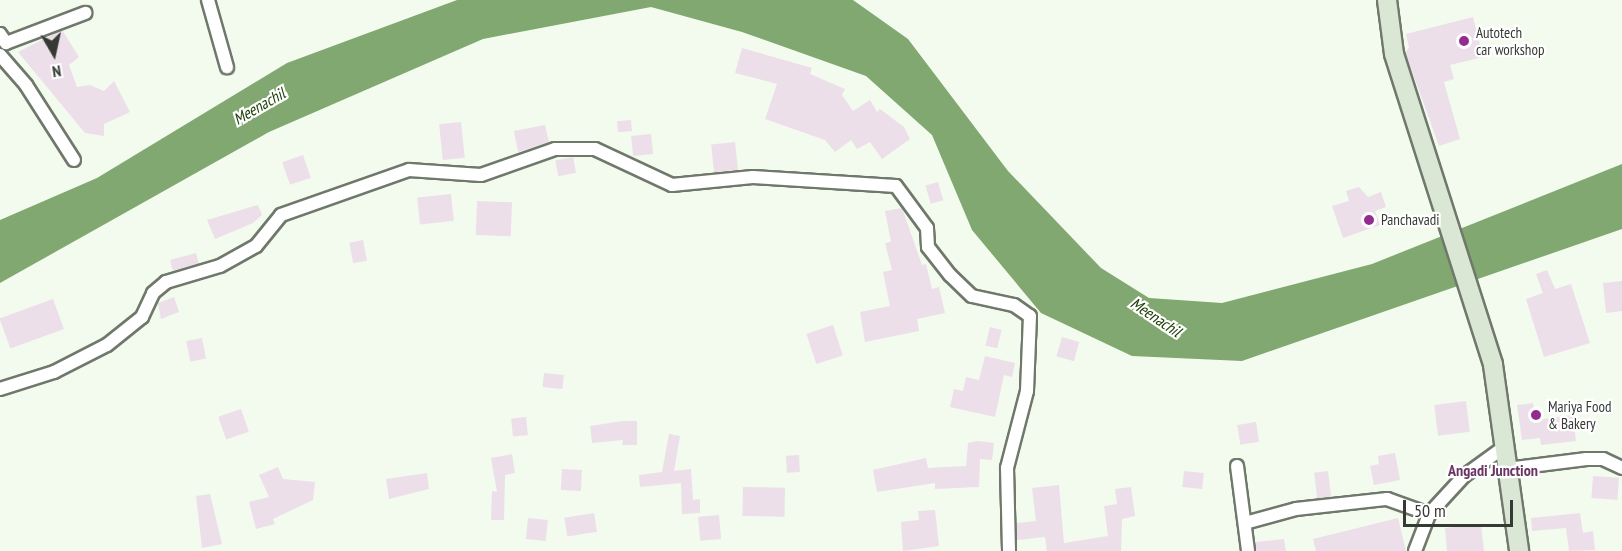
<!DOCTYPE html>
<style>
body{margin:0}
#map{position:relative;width:1622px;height:551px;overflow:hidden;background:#f2fbee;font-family:"PT Sans Narrow",sans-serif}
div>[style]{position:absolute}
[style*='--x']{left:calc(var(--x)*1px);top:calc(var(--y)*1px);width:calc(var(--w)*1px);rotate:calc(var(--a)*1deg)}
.water>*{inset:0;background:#81a870}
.building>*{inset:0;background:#ecdfea;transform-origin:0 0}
.roads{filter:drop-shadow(2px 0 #70786c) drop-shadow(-2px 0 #70786c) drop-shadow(0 2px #70786c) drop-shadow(0 -2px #70786c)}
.street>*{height:12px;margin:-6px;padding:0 6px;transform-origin:6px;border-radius:6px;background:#fff}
.secondary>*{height:18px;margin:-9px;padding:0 9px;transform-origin:9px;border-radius:9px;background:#dae7d4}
.dots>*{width:16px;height:16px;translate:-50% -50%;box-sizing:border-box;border:3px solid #fff;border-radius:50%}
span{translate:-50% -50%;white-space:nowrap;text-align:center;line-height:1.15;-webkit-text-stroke:4.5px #fff;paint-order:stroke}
.poi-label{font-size:15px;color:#363a34}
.left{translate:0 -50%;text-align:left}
.water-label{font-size:16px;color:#183c00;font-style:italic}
.neighbourhood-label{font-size:16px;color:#6a3565;font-weight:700}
.north{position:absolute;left:24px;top:24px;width:60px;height:60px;-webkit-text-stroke:4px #fff;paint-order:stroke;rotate:171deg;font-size:16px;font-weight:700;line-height:24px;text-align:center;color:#363a34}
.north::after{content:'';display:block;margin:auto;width:21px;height:27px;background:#363a34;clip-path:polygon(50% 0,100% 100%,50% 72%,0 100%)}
.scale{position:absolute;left:1403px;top:500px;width:110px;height:27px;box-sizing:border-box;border:3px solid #363a34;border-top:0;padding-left:8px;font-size:18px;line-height:21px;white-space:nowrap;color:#363a34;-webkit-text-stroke:4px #fff;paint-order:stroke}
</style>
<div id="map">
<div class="water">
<i style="clip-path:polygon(457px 0,853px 0,908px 39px,1008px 171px,1101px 268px,1149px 298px,1222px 303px,1372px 264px,1622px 164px,1622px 229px,1242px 361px,1132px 356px,1041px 313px,972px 230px,932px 135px,866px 76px,742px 32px,651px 7px,483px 39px,269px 132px,0 283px,0 220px,97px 178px,287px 63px)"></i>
</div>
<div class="building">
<i style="clip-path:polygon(1473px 17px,1483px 57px,1450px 65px,1454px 79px,1444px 82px,1460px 139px,1439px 146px,1405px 52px,1409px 48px,1406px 34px)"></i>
<i style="clip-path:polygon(62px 30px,79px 57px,69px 65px,77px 87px,90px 85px,104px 91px,114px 81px,130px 112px,104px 124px,104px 136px,85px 133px,18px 52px)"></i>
<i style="clip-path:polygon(742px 48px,812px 68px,810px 74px,845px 89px,842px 95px,853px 111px,870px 100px,877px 112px,880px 109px,904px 127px,910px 139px,882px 159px,870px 142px,857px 149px,851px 140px,835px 152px,825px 140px,765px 119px,777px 84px,735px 73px)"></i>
<i style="left:631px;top:120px;width:11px;height:14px;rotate:85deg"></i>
<i style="left:461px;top:122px;width:36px;height:22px;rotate:84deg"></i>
<i style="clip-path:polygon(545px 125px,549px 142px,518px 152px,514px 131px)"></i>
<i style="left:651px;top:134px;width:20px;height:20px;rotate:84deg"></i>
<i style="left:735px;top:142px;width:28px;height:24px;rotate:84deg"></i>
<i style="left:303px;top:155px;width:24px;height:22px;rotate:71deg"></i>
<i style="left:573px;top:157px;width:16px;height:18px;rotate:79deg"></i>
<i style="left:938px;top:182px;width:19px;height:13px;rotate:74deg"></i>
<i style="clip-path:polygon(1359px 187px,1368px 197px,1381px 192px,1386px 207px,1375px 211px,1380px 225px,1343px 238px,1332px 206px,1349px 201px,1346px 191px)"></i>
<i style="left:451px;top:194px;width:27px;height:34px;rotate:84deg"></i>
<i style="left:477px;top:201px;width:35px;height:34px;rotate:2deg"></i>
<i style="clip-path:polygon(258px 205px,262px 215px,253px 223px,215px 239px,207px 220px)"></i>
<i style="clip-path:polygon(902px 208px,922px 265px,926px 264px,932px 289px,939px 287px,945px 313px,917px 319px,919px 331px,865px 342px,860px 312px,890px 306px,883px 272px,892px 270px,885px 243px,891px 242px,885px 211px)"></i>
<i style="left:363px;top:240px;width:21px;height:14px;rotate:79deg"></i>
<i style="left:196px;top:253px;width:11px;height:27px;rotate:75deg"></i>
<i style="clip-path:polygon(1547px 270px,1555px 289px,1571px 284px,1590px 343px,1544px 357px,1526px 299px,1543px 293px,1536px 274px)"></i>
<i style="clip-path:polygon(1622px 281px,1622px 311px,1606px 313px,1603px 283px)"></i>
<i style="clip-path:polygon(174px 297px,179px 312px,161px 319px,158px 303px)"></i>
<i style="left:53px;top:299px;width:32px;height:57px;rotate:70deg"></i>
<i style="left:833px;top:325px;width:32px;height:28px;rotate:72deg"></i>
<i style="left:990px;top:327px;width:12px;height:19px;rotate:14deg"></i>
<i style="left:1062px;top:337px;width:18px;height:20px;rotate:16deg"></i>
<i style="left:202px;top:338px;width:21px;height:16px;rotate:79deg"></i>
<i style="clip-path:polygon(985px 356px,1015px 363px,1012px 377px,1004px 375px,995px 417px,950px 407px,954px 389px,963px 391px,966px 377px,979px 380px)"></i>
<i style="left:544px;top:373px;width:20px;height:14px;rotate:6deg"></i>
<i style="left:1466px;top:401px;width:31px;height:32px;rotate:83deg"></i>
<i style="clip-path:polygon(1533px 403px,1535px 420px,1573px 415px,1576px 441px,1541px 445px,1540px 438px,1522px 440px,1517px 405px)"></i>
<i style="left:241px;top:409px;width:24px;height:24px;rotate:71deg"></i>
<i style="left:526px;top:417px;width:18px;height:15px;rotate:84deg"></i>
<i style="clip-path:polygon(623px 421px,637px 421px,637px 445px,622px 445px,623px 440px,592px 443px,590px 426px)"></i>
<i style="left:1256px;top:422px;width:20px;height:19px;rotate:81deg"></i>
<i style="clip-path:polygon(669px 434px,680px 436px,674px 471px,691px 469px,693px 500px,700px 499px,700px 513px,682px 514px,681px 483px,640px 487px,639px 475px,662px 472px)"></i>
<i style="clip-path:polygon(978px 441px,994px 443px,992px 460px,980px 459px,979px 487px,935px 489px,935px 483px,877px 492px,873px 470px,926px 458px,928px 468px,966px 466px,968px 443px)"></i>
<i style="clip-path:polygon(1395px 453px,1400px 480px,1374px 485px,1370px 466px,1379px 464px,1378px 456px)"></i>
<i style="clip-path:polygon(512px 454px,515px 473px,505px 475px,504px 520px,491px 520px,492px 491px,497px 492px,491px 458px)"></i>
<i style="left:799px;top:455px;width:17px;height:13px;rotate:87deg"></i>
<i style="clip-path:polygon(278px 467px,283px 479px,315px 482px,313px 500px,273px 519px,275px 524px,256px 529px,249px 502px,269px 497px,259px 475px)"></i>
<i style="left:562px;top:469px;width:20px;height:21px;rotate:3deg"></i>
<i style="left:1184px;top:471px;width:20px;height:16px;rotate:6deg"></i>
<i style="left:1328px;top:471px;width:26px;height:14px;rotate:83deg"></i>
<i style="clip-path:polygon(427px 473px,429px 489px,389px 499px,386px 479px)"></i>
<i style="left:1593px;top:476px;width:26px;height:22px;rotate:4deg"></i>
<i style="clip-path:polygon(1059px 485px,1064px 543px,1108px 536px,1104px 506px,1117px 504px,1115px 489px,1131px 487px,1135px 516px,1122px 519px,1121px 551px,1047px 551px,1045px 537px,1017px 540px,1017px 523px,1036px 521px,1032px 488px)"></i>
<i style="left:743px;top:487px;width:42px;height:29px;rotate:1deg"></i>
<i style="clip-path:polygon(210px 494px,222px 544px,202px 548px,196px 496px)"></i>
<i style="clip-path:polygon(935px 510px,939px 546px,903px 551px,901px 522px,919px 520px,918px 511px)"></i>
<i style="left:594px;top:513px;width:19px;height:30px;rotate:81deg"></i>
<i style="clip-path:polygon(1580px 513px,1583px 533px,1593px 531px,1595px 550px,1569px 551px,1566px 528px,1532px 531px,1531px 518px)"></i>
<i style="left:719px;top:515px;width:24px;height:21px;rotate:85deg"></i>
<i style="left:528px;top:518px;width:20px;height:21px;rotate:6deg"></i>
<i style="clip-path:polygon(1398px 518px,1406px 551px,1316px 551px,1313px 539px)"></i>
<i style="clip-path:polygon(1481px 524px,1484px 551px,1447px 551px,1445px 528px)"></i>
<i style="clip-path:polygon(1284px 539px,1286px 551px,1256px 551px,1255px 542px)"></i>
</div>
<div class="roads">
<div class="street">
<i style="--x:208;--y:0;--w:70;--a:74.2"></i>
<i style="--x:0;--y:34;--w:11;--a:56"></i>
<i style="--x:6;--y:43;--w:85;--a:-20.8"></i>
<i style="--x:0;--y:55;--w:40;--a:49"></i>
<i style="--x:26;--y:85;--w:89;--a:57.4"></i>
<i style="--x:0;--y:389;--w:57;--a:-17.5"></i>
<i style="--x:54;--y:372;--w:59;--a:-27"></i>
<i style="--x:107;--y:345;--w:45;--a:-38.7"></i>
<i style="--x:142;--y:317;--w:26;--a:-65"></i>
<i style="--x:153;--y:293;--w:17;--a:-40"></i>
<i style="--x:166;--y:282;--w:56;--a:-16.5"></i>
<i style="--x:220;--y:266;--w:41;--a:-29.1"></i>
<i style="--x:256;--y:246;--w:40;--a:-51"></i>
<i style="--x:281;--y:215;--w:136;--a:-19.4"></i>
<i style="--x:409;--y:170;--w:72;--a:4"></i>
<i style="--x:481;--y:175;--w:78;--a:-19.4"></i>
<i style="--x:555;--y:149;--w:40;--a:0"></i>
<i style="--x:595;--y:149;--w:85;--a:25.1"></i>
<i style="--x:672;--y:185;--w:81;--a:-5.6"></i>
<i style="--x:753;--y:177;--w:143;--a:3.6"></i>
<i style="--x:896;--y:186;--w:52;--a:53.6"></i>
<i style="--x:927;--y:228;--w:19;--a:87"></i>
<i style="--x:928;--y:247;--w:36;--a:52"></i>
<i style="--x:950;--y:275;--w:30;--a:44"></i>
<i style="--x:972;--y:296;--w:43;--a:12.1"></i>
<i style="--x:1014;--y:305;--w:19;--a:35"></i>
<i style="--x:1030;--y:316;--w:75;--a:92.3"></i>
<i style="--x:1027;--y:391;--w:80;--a:104.6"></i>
<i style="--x:1007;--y:468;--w:83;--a:88.6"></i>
<i style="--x:1237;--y:466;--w:86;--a:82.6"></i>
<i style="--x:1507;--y:469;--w:80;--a:-7.2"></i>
<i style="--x:1586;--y:459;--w:17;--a:0"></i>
<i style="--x:1603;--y:459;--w:21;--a:25"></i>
<i style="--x:1245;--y:523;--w:53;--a:-15.4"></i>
<i style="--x:1296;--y:509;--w:92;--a:-6.3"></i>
<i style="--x:1387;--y:499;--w:45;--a:19.7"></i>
<i style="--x:1415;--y:551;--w:40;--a:-69"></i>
<i style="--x:1429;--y:514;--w:52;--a:-47.4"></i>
<i style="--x:1464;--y:476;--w:49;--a:-35.9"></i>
</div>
<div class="secondary">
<i style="--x:1387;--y:0;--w:54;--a:82.6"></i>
<i style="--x:1394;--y:54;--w:326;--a:72.3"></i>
<i style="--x:1493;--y:365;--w:188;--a:82"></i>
</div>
</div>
<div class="dots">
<i style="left:1464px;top:41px;background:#942b8e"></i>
<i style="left:1369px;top:220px;background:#942b8e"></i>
<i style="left:1536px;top:415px;background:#942b8e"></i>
</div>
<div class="poi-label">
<span class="left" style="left:1476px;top:41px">Autotech<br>car workshop</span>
<span class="left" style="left:1381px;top:220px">Panchavadi</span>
<span class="left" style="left:1548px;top:415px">Mariya Food<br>&amp; Bakery</span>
</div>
<div class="water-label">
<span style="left:259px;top:106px;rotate:-30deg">Meenachil</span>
<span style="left:1156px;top:317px;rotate:34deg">Meenachil</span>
</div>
<div class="neighbourhood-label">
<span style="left:1493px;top:470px">Angadi Junction</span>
</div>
<div class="north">N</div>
<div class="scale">50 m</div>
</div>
